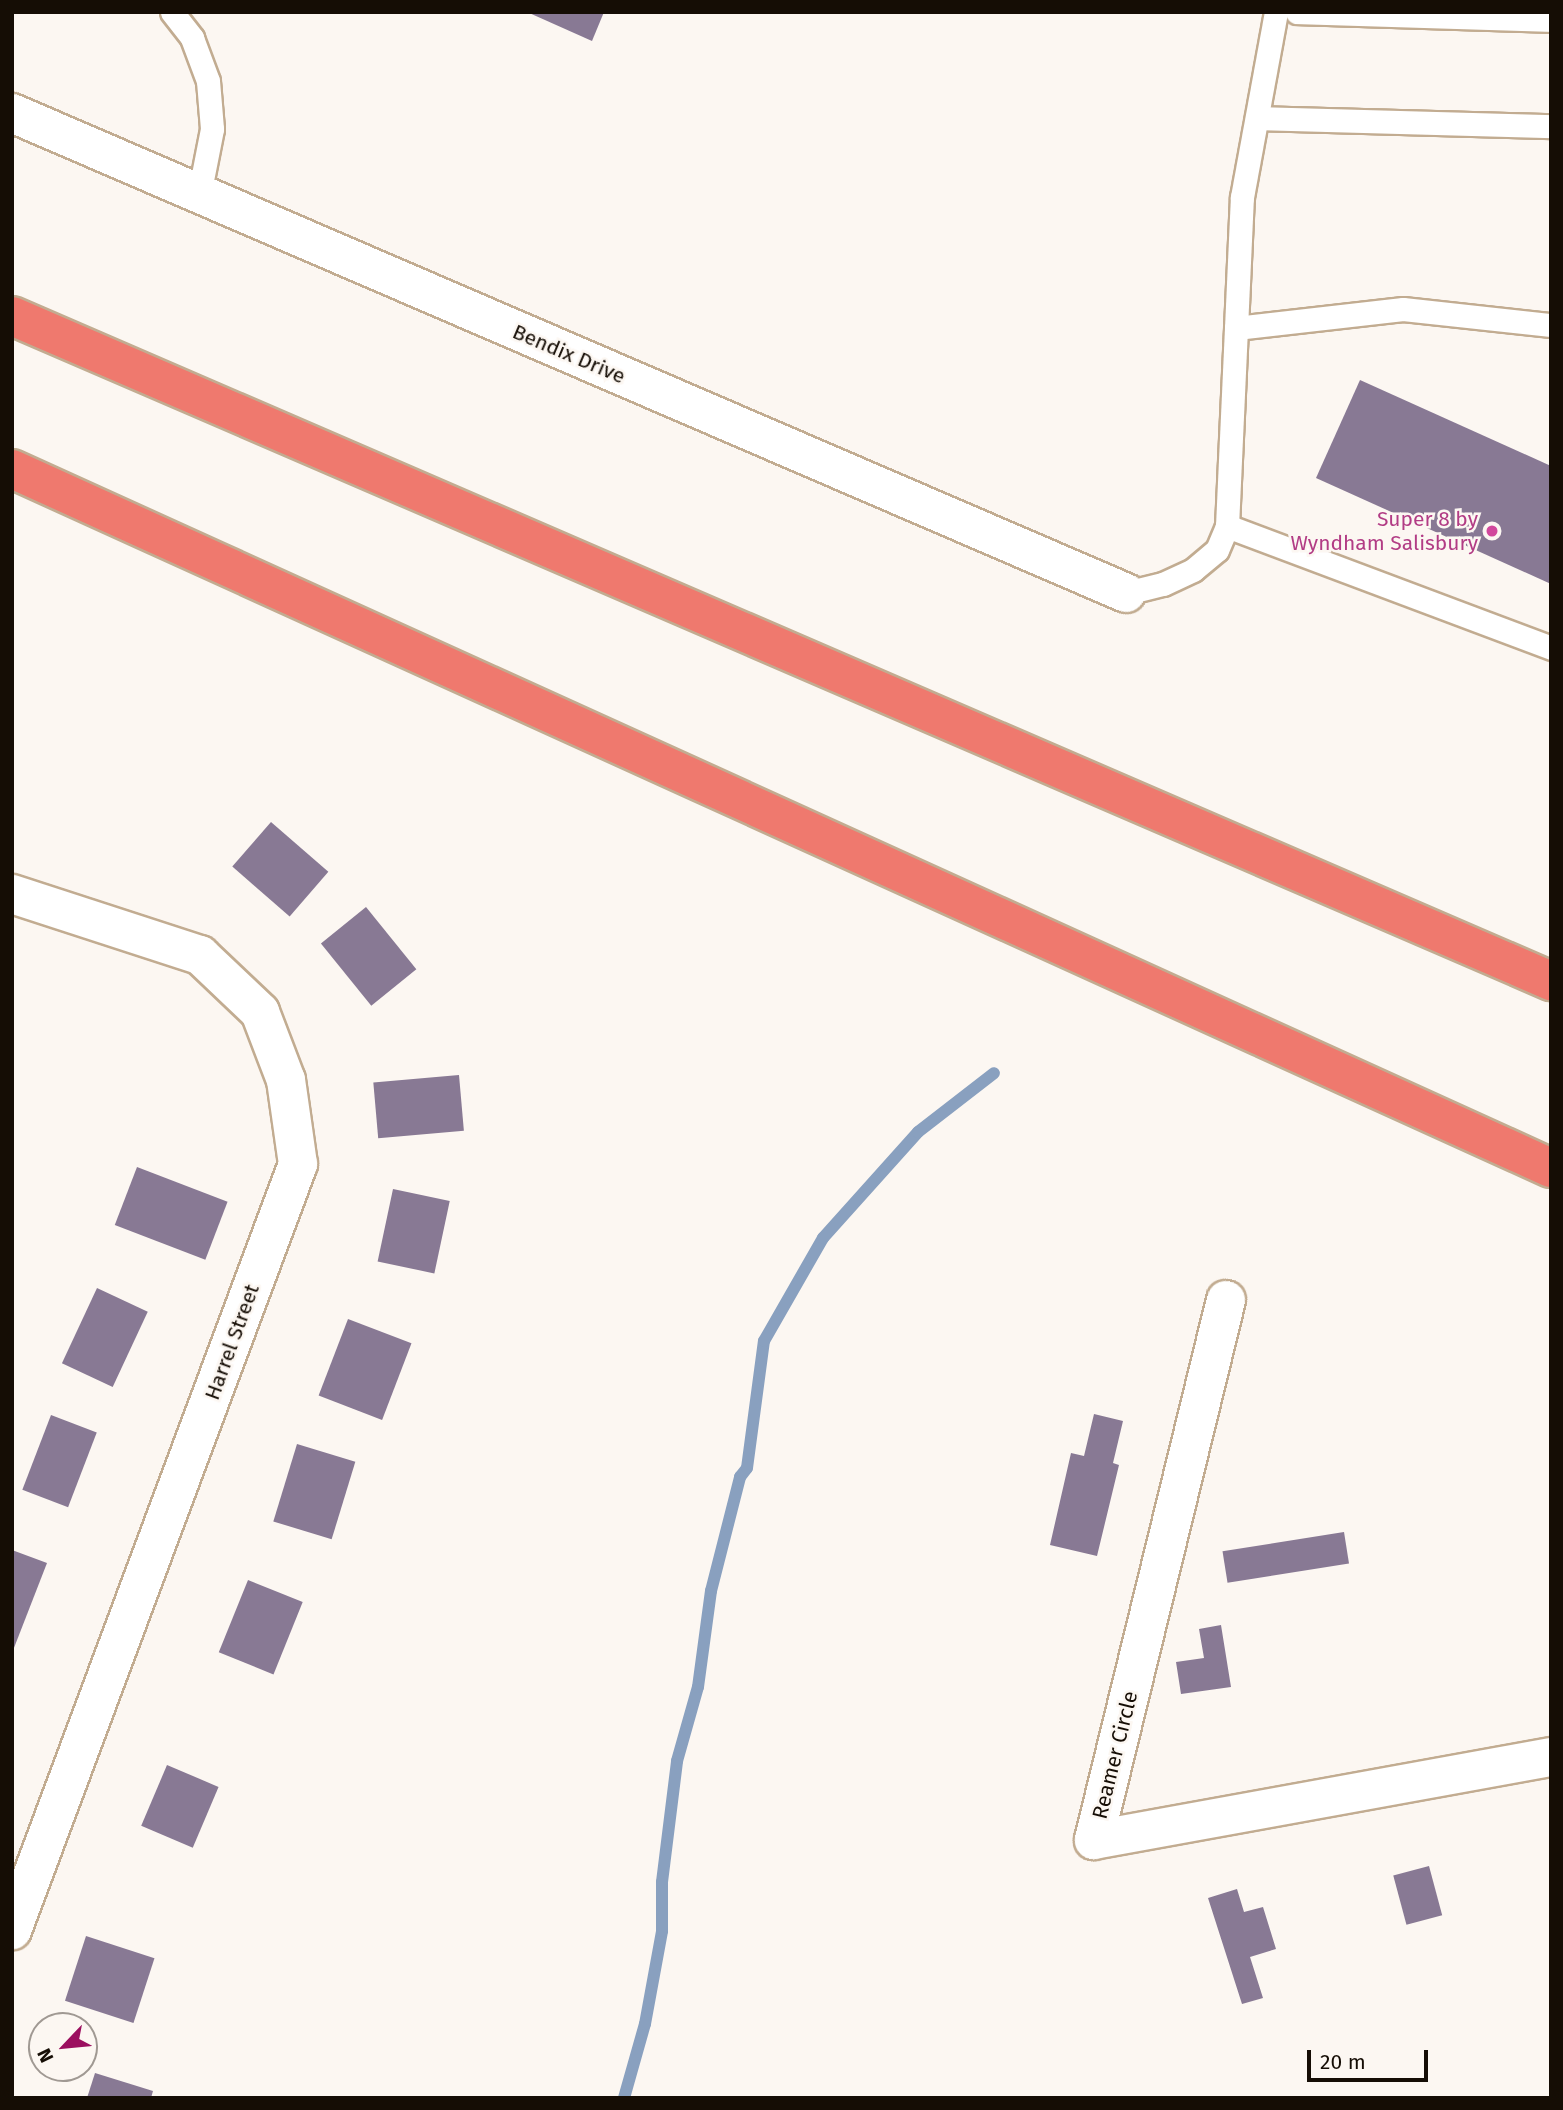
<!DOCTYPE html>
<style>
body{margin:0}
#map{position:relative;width:1563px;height:2110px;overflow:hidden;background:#fcf7f2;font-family:"Fira Sans",sans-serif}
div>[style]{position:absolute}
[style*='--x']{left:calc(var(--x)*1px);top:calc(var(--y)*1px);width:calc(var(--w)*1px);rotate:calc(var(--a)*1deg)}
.stream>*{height:12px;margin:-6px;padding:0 6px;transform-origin:6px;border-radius:6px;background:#89a0bf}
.building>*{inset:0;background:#887994;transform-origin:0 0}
.roads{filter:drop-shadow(2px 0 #c2ac91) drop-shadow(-2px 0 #c2ac91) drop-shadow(0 2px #c2ac91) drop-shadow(0 -2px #c2ac91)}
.service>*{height:23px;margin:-11.5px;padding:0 11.5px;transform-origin:11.5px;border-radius:11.5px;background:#fff}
.minor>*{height:38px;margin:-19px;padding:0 19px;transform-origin:19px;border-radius:19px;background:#fff}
.motorway>*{height:38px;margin:-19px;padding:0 19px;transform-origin:19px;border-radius:19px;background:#ef796e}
.dots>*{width:19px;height:19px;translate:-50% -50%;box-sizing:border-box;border:4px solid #fcf7f2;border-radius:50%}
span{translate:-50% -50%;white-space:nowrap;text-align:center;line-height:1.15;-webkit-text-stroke:5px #fcf7f2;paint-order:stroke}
.street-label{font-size:21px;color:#150d05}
.hotel-label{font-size:21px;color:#b23c85}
.right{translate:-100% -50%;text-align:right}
.frame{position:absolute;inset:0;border:14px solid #150d05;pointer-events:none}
.north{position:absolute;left:28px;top:2012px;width:70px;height:70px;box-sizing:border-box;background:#fcf7f2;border:2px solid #a09993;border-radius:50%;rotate:244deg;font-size:19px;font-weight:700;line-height:28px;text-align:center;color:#150d05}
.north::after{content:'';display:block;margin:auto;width:24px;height:32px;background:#9b0f5f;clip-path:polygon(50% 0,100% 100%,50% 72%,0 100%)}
.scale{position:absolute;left:1307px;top:2050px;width:121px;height:32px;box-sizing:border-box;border:4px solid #150d05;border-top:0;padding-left:9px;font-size:21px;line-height:24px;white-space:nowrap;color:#150d05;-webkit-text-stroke:5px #fcf7f2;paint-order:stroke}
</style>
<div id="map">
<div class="stream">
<i style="--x:624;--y:2098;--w:77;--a:-74.2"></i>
<i style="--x:645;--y:2024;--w:95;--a:-79.6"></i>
<i style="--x:662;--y:1931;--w:49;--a:-90"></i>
<i style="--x:662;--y:1882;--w:122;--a:-82.9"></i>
<i style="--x:677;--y:1761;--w:77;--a:-74.2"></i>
<i style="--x:698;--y:1687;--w:97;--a:-82.3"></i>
<i style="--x:711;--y:1591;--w:118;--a:-75.7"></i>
<i style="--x:740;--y:1477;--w:11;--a:-52"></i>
<i style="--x:747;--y:1468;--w:128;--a:-82.4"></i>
<i style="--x:764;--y:1341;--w:119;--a:-60.2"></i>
<i style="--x:823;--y:1238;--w:142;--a:-48.1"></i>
<i style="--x:918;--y:1132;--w:96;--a:-37.8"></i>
</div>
<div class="building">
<i style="clip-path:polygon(527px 12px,604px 12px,592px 41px)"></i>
<i style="clip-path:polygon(1360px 380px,1551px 466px,1551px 584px,1316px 478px)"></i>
<i style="left:271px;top:822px;width:76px;height:59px;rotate:41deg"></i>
<i style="left:366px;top:907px;width:80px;height:58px;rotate:51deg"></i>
<i style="left:459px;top:1075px;width:56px;height:86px;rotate:85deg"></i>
<i style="left:137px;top:1167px;width:97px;height:62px;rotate:21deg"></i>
<i style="left:393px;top:1189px;width:58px;height:74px;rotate:12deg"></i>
<i style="left:97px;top:1288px;width:56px;height:83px;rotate:25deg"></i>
<i style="left:348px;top:1319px;width:68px;height:82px;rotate:21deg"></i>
<i style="clip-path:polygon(1094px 1414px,1123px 1421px,1113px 1463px,1119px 1465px,1097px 1556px,1050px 1545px,1071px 1453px,1084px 1456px)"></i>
<i style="left:51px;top:1415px;width:49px;height:80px;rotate:21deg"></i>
<i style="left:297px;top:1444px;width:61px;height:81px;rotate:17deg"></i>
<i style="left:1344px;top:1532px;width:32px;height:123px;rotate:81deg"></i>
<i style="clip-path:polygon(12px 1550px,47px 1563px,12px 1653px)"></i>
<i style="left:248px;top:1580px;width:59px;height:78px;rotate:22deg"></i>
<i style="clip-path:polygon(1221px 1625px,1231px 1687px,1181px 1694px,1176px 1662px,1204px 1658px,1199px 1629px)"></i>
<i style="left:167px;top:1765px;width:56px;height:66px;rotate:23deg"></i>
<i style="left:1429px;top:1866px;width:51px;height:37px;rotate:75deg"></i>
<i style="clip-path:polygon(1237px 1889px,1244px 1912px,1263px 1907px,1276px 1949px,1250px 1957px,1263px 1998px,1242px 2004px,1208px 1898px)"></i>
<i style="left:86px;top:1936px;width:72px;height:68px;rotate:18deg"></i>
<i style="clip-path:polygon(95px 2073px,153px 2091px,151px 2098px,87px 2098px)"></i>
</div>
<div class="roads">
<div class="service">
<i style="--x:172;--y:12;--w:33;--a:52"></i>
<i style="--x:192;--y:38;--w:46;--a:69.6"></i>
<i style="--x:208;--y:81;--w:48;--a:85.2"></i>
<i style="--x:212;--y:129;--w:67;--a:101.1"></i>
<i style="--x:1297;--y:12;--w:254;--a:1.8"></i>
<i style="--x:1257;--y:118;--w:294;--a:1.6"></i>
<i style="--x:1236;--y:328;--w:168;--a:-6.5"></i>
<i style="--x:1403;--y:309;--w:149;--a:6.2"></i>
<i style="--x:1227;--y:526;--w:346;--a:20.6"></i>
<i style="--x:1126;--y:593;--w:38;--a:-14"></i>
<i style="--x:1163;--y:584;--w:33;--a:-25"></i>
<i style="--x:1193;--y:570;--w:31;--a:-40"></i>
<i style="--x:1217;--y:550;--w:26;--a:-67"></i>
<i style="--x:1227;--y:526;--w:329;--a:-87.4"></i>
<i style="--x:1242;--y:197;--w:188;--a:-79.6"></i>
</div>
<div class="minor">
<i style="--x:12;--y:113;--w:1213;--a:23.31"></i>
<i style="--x:12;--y:894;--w:198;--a:18"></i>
<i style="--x:200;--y:955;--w:83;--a:43.5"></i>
<i style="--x:260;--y:1012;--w:73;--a:69.1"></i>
<i style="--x:286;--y:1080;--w:85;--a:81.9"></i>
<i style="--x:298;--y:1164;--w:818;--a:110.47"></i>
<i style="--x:1226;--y:1300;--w:556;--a:103.74"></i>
<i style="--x:1094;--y:1840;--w:464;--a:-10.3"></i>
</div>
<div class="motorway">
<i style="--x:12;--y:316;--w:1677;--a:23.37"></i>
<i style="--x:12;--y:469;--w:1690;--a:24.43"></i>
</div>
</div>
<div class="dots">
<i style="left:1492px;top:531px;background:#d1479c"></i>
</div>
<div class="street-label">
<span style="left:569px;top:354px;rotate:23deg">Bendix Drive</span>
<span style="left:232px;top:1342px;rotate:-70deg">Harrel Street</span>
<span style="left:1115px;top:1755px;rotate:-76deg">Reamer Circle</span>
</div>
<div class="hotel-label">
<span class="right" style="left:1478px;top:531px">Super 8 by<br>Wyndham Salisbury</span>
</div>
<div class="frame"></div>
<div class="north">N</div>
<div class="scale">20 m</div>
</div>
